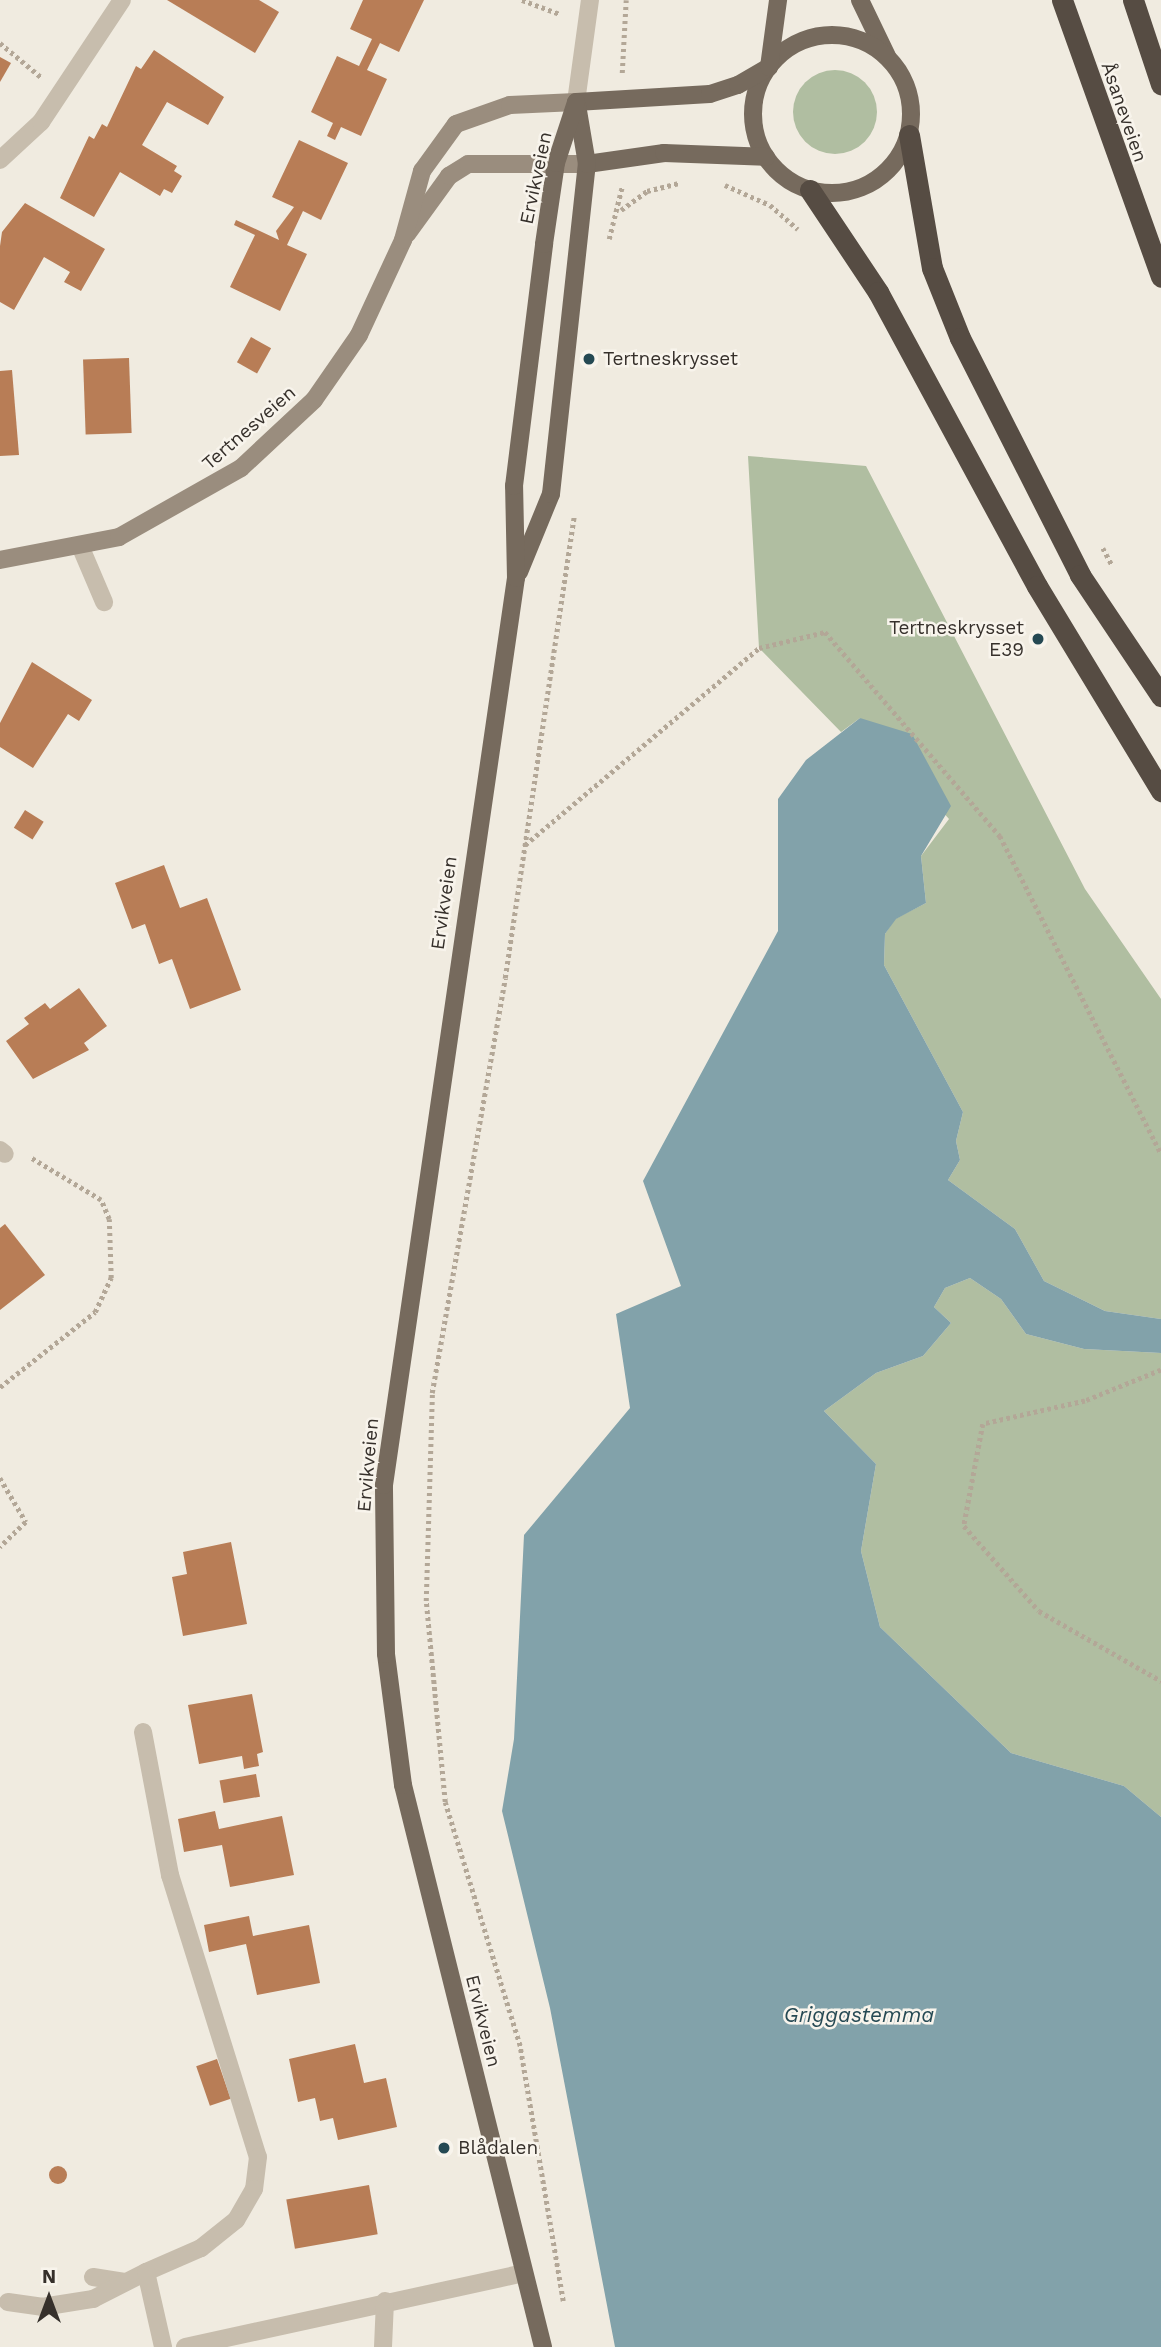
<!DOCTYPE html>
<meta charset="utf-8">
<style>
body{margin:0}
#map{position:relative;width:1161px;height:2347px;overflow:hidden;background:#f0ebe0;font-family:"Work Sans",sans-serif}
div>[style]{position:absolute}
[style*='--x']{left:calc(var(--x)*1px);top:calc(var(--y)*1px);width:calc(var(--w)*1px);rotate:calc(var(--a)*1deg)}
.green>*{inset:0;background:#b0bea1}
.round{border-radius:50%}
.water>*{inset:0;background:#82a2aa}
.building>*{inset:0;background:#b87d56;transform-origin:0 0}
.path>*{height:4.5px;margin-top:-2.25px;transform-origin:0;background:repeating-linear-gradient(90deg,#b3a797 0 3.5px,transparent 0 7px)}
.lane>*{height:18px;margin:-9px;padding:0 9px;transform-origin:9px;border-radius:9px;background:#c7bdad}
.street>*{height:18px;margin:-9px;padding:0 9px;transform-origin:9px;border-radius:9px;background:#c7bdad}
.secondary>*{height:18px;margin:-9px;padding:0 9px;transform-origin:9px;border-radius:9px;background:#9a8d7e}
.primary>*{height:18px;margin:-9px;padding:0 9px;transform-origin:9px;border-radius:9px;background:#766a5d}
.primary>.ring{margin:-9px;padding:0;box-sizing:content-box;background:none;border:18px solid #766a5d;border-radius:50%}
.highway>*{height:21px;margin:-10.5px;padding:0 10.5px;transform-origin:10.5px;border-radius:10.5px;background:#564c43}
.dots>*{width:19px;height:19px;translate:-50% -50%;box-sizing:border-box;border:4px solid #f8f4ec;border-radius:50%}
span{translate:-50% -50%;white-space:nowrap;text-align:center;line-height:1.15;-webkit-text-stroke:5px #f8f4ec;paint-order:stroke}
.street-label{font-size:19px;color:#36302b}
.poi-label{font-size:19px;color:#36302b}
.left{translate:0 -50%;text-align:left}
.right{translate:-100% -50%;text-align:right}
.water-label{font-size:21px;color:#254953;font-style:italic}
.north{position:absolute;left:14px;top:2263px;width:70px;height:70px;-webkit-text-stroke:5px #f8f4ec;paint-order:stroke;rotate:0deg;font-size:19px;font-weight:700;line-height:28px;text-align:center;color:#36302b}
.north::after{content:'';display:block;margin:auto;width:24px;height:32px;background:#36302b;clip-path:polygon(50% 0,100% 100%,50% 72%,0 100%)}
</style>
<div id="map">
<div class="green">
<i class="round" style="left:793px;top:70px;width:84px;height:84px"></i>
<i style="clip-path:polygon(748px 456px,866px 466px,1085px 889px,1161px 999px,1161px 1319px,1105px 1311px,1044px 1281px,1015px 1229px,948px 1180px,960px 1160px,956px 1141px,963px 1112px,884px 965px,885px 934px,895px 919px,926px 903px,921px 856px,949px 819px,860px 718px,841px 732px,759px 648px)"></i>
<i style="clip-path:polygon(970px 1278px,1001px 1299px,1026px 1334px,1084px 1349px,1161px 1353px,1161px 1817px,1124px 1786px,1011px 1753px,880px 1627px,861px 1551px,876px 1464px,824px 1411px,876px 1373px,923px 1356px,951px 1323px,934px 1307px,945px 1288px)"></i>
</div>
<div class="water">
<i style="clip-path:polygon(860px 718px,912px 734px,951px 806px,921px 856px,926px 903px,896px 919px,885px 934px,884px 965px,963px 1112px,956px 1141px,960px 1160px,948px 1180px,1015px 1229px,1044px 1281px,1105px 1311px,1161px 1319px,1161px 1353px,1084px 1349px,1026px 1334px,1001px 1299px,970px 1278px,945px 1288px,934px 1307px,951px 1323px,923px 1356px,876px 1373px,824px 1411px,876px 1464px,861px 1551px,880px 1627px,1011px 1753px,1124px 1786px,1161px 1817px,1161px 2347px,615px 2347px,550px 2008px,502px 1811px,514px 1739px,524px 1535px,630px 1408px,616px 1314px,681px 1286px,643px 1181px,778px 931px,778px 799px,806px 760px)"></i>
</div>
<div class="building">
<i style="clip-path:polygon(167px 0,259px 0,279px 12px,255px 53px)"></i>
<i style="clip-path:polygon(363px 0,424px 0,399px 52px,380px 43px,367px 70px,387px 79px,361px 136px,341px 127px,335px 140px,327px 136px,333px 123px,311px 112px,337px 56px,359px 66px,372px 39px,350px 29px)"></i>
<i style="clip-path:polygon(154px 50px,224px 97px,208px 125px,167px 102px,142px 145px,177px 166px,174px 171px,182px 176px,172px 193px,164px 189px,160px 196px,120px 172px,94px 217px,60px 198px,89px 136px,94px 139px,102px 124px,107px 127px,136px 66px,141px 69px)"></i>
<i style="clip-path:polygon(0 57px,11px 63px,0 82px)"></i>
<i style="clip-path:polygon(299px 140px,348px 163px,321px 220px,303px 211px,287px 245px,307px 254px,280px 311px,230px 287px,255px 235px,234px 225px,236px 220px,279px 240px,276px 231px,294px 207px,272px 197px)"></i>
<i style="clip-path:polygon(25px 203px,105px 249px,81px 291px,64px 282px,70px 272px,44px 257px,14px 310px,0 302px,0 246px,2px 232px)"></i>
<i style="left:251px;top:337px;width:23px;height:29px;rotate:29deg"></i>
<i style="left:129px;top:358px;width:75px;height:46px;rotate:88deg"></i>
<i style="clip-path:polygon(12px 370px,19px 455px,0 456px,0 371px)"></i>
<i style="clip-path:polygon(32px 662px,92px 700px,79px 721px,68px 714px,33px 768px,0 747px,0 723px)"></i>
<i style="left:25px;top:810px;width:22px;height:21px;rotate:32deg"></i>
<i style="clip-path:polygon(164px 865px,180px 908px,207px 898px,241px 990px,190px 1009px,172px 959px,159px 964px,145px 924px,132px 929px,115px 883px)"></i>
<i style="clip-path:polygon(79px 988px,107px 1026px,84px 1043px,89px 1050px,33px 1079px,6px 1041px,29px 1024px,24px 1018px,45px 1003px,50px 1009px)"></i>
<i style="clip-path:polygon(5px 1224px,45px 1275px,0 1310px,0 1228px)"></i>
<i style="clip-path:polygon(231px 1542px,247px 1624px,183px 1636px,172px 1577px,187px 1574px,183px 1552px)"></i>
<i style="clip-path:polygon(252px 1694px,263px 1752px,257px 1754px,259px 1766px,244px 1769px,242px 1756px,199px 1764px,188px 1705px)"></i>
<i style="left:256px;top:1774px;width:23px;height:37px;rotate:80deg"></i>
<i style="clip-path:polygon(215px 1811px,219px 1829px,282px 1816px,294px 1875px,230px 1887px,222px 1845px,184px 1852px,178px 1819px)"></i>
<i style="clip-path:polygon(249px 1916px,253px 1936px,309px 1925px,320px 1983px,257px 1995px,246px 1944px,209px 1952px,204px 1925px)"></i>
<i style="clip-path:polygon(355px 2044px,364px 2083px,386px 2078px,397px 2127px,338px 2140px,333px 2118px,320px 2121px,315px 2098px,298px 2102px,289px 2059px)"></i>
<i style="left:217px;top:2059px;width:42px;height:22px;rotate:71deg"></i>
<i class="round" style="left:49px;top:2166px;width:18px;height:18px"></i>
<i style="left:369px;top:2185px;width:50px;height:84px;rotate:80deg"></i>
</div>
<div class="path">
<i style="--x:522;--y:0;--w:40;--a:20.2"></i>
<i style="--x:0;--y:43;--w:53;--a:39.7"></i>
<i style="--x:622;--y:73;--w:73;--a:-86.9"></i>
<i style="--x:725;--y:185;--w:49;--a:24"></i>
<i style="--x:770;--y:205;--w:37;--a:41"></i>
<i style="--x:621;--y:210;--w:32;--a:-36"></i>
<i style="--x:647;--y:191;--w:33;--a:-14"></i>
<i style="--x:609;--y:239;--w:54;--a:-76"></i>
<i style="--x:1103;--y:548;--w:19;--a:62"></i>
<i style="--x:525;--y:845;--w:306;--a:-40.1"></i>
<i style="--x:759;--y:648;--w:68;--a:-13.6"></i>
<i style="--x:825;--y:632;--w:269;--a:49.4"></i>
<i style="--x:1000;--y:836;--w:356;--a:63.1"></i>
<i style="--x:1161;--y:1370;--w:82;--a:157.8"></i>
<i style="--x:1085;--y:1401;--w:105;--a:167.3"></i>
<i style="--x:983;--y:1424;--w:104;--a:100.6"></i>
<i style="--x:964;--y:1526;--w:113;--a:48.6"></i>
<i style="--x:1039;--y:1611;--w:141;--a:29.8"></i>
<i style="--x:0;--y:1387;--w:121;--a:-38.3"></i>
<i style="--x:95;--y:1312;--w:38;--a:-65"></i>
<i style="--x:111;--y:1278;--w:59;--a:-91.9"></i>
<i style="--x:109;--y:1219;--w:21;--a:-113"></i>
<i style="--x:101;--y:1200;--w:82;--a:-149"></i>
<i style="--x:0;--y:1478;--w:51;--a:59.4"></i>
<i style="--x:26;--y:1522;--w:36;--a:136"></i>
<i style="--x:563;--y:2301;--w:259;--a:-99.6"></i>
<i style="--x:520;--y:2046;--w:255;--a:-107.1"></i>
<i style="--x:445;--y:1802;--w:202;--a:-95.4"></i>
<i style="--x:426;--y:1601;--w:208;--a:-88.3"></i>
<i style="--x:432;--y:1393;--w:421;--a:-80"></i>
<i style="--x:505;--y:978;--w:466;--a:-81.5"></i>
</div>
<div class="lane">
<i style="--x:576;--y:102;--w:103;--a:-82.2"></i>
<i style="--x:81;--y:548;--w:59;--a:66.9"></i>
<i style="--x:93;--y:2277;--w:32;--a:9"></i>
<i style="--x:8;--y:2302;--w:34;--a:8"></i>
<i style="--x:42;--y:2307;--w:52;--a:-8.9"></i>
<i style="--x:93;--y:2299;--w:59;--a:-27"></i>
</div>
<div class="street">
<i style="--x:0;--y:160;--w:56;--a:-42.8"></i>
<i style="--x:41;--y:122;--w:146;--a:-56.4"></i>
<i style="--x:0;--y:1150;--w:6;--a:39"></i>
<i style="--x:143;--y:1732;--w:146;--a:79.3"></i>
<i style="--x:170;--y:1875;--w:295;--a:72.7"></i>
<i style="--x:258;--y:2157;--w:32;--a:97"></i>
<i style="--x:254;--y:2189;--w:36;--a:120"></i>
<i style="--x:236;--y:2220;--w:45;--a:141.3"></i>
<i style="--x:201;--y:2248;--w:60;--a:156.4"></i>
<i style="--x:146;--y:2272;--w:77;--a:77.2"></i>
<i style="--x:185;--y:2347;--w:347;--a:-12.3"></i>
<i style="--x:383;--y:2347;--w:46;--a:-87.5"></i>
</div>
<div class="secondary">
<i style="--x:407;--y:234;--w:72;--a:-54.1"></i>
<i style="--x:449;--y:176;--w:22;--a:-32"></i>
<i style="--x:468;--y:164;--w:119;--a:0"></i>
<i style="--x:0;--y:560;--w:121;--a:-10.9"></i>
<i style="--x:119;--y:537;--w:140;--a:-29.5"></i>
<i style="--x:241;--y:468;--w:100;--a:-43"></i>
<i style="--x:314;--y:400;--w:79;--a:-55.3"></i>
<i style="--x:359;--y:335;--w:105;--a:-65.1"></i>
<i style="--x:403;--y:240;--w:72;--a:-74.6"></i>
<i style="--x:422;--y:171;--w:58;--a:-54.1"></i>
<i style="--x:456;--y:124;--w:57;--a:-19.4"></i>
<i style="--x:510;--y:105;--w:66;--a:-2.6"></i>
</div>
<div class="primary">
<i style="--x:860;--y:0;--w:62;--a:64.3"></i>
<i class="ring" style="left:753px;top:35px;width:140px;height:140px"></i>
<i style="--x:576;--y:102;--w:134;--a:-3.4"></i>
<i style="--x:710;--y:94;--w:29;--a:-18"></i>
<i style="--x:738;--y:85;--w:36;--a:-30"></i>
<i style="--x:769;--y:67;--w:68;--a:-82.3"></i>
<i style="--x:587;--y:164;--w:78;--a:-8.1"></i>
<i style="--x:664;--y:153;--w:102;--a:2.2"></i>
<i style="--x:519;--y:572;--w:84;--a:-67.7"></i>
<i style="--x:551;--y:494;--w:332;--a:-83.8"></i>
<i style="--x:587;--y:164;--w:60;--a:-99.6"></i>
<i style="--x:543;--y:2347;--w:579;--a:-103.99"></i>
<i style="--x:403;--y:1785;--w:132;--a:-97.4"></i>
<i style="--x:386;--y:1654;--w:169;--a:-90.7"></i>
<i style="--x:384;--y:1485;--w:917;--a:-81.72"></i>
<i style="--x:516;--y:578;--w:92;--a:-91.2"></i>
<i style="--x:514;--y:486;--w:244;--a:-82.9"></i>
<i style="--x:544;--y:244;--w:82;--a:-81.6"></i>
<i style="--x:556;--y:163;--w:64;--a:-71.8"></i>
</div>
<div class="highway">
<i style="--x:1062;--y:0;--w:294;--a:70.3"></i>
<i style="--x:1133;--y:0;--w:89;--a:71.6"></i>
<i style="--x:909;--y:135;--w:135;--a:80.2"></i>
<i style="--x:932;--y:268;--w:75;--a:68.2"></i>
<i style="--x:960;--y:338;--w:266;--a:63.1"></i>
<i style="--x:1080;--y:575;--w:146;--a:56.2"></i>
<i style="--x:810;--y:190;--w:123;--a:56.3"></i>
<i style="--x:878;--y:292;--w:334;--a:61.6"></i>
<i style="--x:1037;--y:586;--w:240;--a:58.8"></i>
</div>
<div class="dots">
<i style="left:589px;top:359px;background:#254953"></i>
<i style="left:1038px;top:639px;background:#254953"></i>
<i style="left:444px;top:2148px;background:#254953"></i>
</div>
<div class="street-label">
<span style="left:1124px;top:112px;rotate:71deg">Åsaneveien</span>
<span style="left:536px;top:178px;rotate:-78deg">Ervikveien</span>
<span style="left:249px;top:428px;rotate:-41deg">Tertnesveien</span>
<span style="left:444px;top:903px;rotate:-82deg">Ervikveien</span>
<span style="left:368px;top:1465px;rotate:-85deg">Ervikveien</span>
<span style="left:483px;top:2021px;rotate:76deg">Ervikveien</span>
</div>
<div class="poi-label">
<span class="left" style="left:603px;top:359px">Tertneskrysset</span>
<span class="right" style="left:1024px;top:639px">Tertneskrysset<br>E39</span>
<span class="left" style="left:458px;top:2148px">Blådalen</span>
</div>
<div class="water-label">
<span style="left:859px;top:2015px">Griggastemma</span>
</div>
<div class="north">N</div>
</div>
